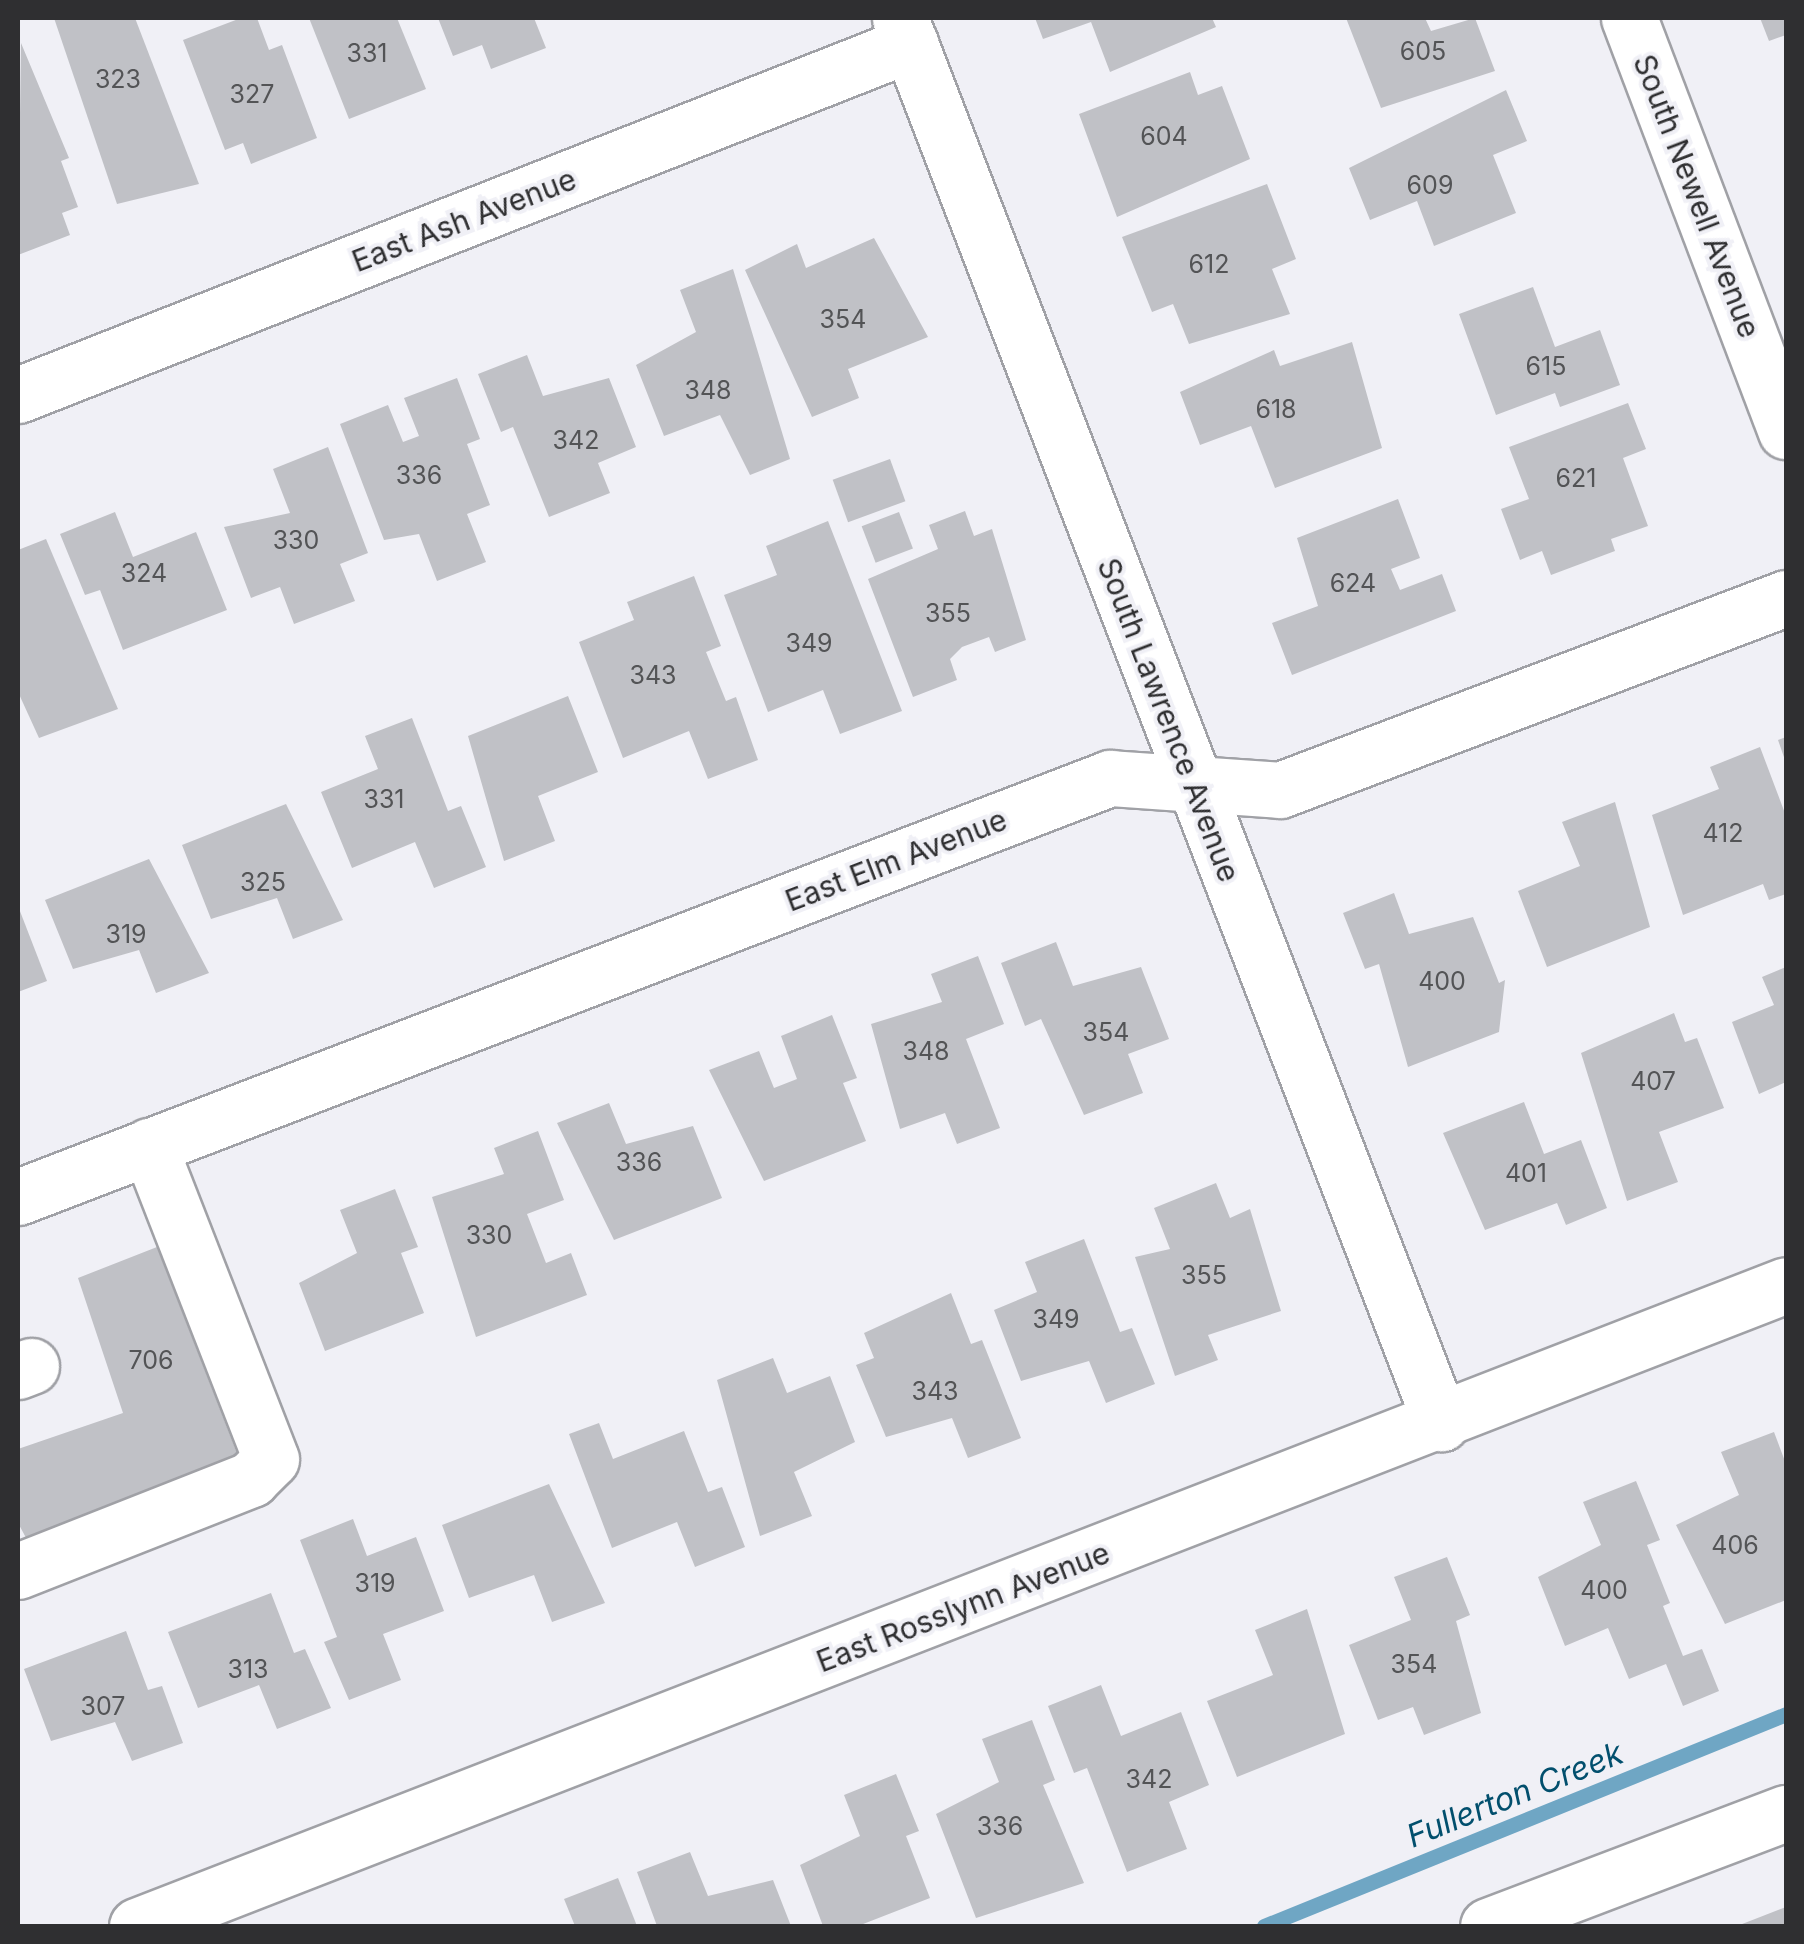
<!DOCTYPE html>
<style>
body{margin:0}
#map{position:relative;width:1804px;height:1944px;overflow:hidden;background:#f0f0f6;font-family:Inter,sans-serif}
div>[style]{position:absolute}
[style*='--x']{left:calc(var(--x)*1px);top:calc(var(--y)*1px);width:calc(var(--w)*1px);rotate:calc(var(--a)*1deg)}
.stream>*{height:15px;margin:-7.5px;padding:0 7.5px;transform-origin:7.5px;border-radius:7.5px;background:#6fa6c4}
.building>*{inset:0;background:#c0c1c6;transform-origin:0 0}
.roads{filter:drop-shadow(2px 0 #a0a1a6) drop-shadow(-2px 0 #a0a1a6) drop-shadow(0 2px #a0a1a6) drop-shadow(0 -2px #a0a1a6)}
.minor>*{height:55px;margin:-27.5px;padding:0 27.5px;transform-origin:27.5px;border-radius:27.5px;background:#fff}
span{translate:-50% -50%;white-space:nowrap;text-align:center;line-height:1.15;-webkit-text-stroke:8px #f0f0f6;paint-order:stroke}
.number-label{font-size:25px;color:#535456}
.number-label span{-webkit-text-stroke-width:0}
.street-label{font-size:30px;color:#2f2f31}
.water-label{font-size:32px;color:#024f6d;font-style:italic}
.frame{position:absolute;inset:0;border:20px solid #2f2f31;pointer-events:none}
</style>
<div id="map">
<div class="stream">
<i style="--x:1264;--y:1926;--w:563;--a:-22.1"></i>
</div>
<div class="building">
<i style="clip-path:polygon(54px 18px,135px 18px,199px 184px,117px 204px)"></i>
<i style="clip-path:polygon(241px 18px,257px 18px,269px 50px,282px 45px,317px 138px,251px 164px,243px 143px,225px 150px,183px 40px)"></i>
<i style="clip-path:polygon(309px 18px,397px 18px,426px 89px,349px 119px)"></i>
<i style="clip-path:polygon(438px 18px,534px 18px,546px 48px,491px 69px,482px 45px,453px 56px)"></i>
<i style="clip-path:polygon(1035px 18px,1212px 18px,1216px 27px,1110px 72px,1091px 22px,1043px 39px)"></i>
<i style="clip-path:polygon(1346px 18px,1425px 18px,1431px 31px,1475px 18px,1495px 71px,1381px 108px)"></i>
<i style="clip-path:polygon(1760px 18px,1786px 18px,1786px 35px,1769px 41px)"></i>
<i style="clip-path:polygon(21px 43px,69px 158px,61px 161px,78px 207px,62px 213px,70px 235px,18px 255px)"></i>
<i style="clip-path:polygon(1190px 72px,1198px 95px,1222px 86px,1250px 159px,1117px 217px,1079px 114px)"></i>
<i style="clip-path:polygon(1506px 90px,1527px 141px,1493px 155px,1516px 213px,1434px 246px,1417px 201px,1370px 220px,1349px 168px)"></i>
<i style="clip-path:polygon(1267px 184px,1296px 259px,1272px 269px,1290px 314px,1189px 344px,1173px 304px,1152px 312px,1122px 237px)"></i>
<i style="clip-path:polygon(874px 238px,928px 337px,848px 369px,859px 398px,812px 417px,745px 270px,797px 244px,806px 268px)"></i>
<i style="clip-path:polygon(733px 269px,790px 459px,750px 475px,720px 415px,664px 436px,636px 365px,696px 332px,680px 290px)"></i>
<i style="clip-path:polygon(1533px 287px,1555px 347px,1600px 330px,1620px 385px,1560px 407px,1555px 393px,1496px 415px,1459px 314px)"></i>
<i style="clip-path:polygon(1352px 342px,1382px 448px,1275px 488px,1251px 426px,1200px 445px,1180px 392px,1274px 350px,1280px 366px)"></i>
<i style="clip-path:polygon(527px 355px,543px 396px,609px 378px,636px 447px,598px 463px,610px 493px,549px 517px,513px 427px,501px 432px,478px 374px)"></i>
<i style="clip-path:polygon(457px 378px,480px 439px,467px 444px,490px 505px,467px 514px,486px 562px,437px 581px,419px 534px,384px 540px,340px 424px,388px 405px,403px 442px,419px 436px,404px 398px)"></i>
<i style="clip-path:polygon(1628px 403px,1646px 449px,1623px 458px,1648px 526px,1611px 539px,1615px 551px,1551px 575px,1542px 551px,1520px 560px,1501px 509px,1529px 499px,1509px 447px)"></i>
<i style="clip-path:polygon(328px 447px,368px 553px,340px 564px,355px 601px,294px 624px,280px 587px,251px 598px,224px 527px,290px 513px,273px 469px)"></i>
<i style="left:890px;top:459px;width:45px;height:61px;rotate:70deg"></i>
<i style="clip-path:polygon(1398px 499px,1420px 558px,1391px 569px,1400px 590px,1442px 574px,1456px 611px,1292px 675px,1272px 623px,1318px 606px,1297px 538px)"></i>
<i style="clip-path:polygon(965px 511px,974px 536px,992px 529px,1026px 640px,995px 652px,989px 637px,962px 647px,950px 659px,957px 680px,913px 697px,868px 579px,938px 549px,929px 525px)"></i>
<i style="clip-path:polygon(115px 512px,133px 557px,196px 532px,227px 610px,123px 650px,100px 590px,85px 595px,60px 534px)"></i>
<i style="left:899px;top:512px;width:39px;height:40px;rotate:69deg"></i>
<i style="clip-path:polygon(828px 521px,902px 711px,840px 734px,823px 690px,768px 712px,724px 595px,777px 575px,766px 546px)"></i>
<i style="clip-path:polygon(46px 539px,118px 709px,39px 738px,18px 692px,18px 550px)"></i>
<i style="clip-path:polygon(694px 576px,721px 646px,706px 652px,726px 701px,736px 697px,758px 760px,708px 779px,689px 731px,623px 758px,579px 642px,634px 620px,627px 602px)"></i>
<i style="clip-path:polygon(568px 696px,598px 772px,538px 796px,555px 841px,504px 861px,468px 736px)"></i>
<i style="clip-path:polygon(412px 718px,448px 811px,461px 806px,486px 867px,434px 888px,415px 842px,352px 868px,321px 792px,378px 769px,365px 736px)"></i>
<i style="clip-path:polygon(1786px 737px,1786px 763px,1778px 740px)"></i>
<i style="clip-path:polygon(1760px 747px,1786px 816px,1786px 894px,1769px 900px,1763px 884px,1683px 915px,1652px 815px,1719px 789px,1710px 767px)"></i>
<i style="clip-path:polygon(1615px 802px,1650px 927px,1547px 967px,1518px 891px,1580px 866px,1562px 822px)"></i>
<i style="clip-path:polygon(286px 804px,343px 920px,293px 939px,277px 898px,211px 919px,182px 845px)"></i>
<i style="clip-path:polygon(149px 859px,209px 973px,156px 993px,139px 950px,73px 969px,45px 900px)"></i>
<i style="clip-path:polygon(1394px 893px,1409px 934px,1473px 917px,1499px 983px,1505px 980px,1499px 1032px,1408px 1067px,1379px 964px,1365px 969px,1343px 913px)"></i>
<i style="clip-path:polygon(18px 906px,47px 981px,18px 992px)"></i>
<i style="clip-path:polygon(1056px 942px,1073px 986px,1141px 967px,1169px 1039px,1128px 1054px,1143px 1093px,1084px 1115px,1041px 1019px,1025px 1026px,1001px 963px)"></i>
<i style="clip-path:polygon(978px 956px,1004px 1024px,966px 1039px,1000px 1128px,957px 1144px,945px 1113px,900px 1129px,871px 1024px,942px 1002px,931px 974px)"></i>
<i style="clip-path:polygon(1786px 967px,1786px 1082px,1759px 1094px,1732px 1022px,1774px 1005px,1762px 977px)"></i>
<i style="clip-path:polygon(1674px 1013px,1685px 1042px,1697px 1038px,1724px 1108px,1659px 1132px,1678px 1182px,1627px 1201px,1581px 1053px)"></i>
<i style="clip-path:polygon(832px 1015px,857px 1078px,843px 1083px,866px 1141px,764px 1181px,709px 1070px,759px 1051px,774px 1088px,797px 1079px,781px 1036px)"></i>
<i style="clip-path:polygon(1524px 1102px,1544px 1154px,1581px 1140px,1607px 1208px,1566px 1225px,1557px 1203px,1485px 1230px,1443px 1133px)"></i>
<i style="clip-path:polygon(609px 1103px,626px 1144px,693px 1126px,722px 1198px,614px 1240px,557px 1123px)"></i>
<i style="clip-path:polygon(538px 1131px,564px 1200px,527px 1214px,546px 1263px,571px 1253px,587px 1295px,476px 1337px,432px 1197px,504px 1174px,494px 1148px)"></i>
<i style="clip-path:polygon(1216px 1183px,1230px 1218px,1250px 1209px,1281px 1311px,1208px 1335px,1218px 1360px,1175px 1376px,1135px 1257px,1170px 1249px,1154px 1208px)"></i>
<i style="clip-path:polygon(395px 1189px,418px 1247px,401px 1253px,424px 1313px,325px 1351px,299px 1283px,357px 1253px,340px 1210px)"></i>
<i style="clip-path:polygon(1084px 1239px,1120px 1332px,1132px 1328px,1155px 1384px,1106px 1403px,1089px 1361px,1021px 1381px,994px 1310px,1037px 1292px,1025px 1262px)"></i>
<i style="clip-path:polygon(157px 1247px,242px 1466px,31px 1547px,18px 1523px,18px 1449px,123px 1413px,78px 1278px)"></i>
<i style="clip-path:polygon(951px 1293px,971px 1344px,982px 1340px,1021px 1438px,968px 1458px,952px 1418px,886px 1437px,856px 1365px,874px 1358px,864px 1333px)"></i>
<i style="clip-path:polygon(773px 1358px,787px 1393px,830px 1376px,855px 1442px,794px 1472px,812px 1516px,760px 1536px,717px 1380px)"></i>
<i style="clip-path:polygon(599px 1423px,613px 1459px,684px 1431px,708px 1492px,722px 1487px,745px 1547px,695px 1567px,677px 1522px,612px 1548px,569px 1434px)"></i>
<i style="clip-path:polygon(1774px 1432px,1786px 1464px,1786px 1600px,1725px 1624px,1676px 1525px,1739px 1495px,1721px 1452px)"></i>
<i style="clip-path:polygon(1636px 1481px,1660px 1540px,1647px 1545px,1670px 1603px,1663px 1606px,1683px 1656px,1702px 1649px,1719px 1691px,1683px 1706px,1666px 1664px,1629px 1679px,1608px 1628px,1565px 1646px,1538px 1577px,1601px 1545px,1583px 1502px)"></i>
<i style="clip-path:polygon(549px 1484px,605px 1603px,552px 1622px,534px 1575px,469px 1598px,442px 1525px)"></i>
<i style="clip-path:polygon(353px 1519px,367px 1556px,416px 1537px,444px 1611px,383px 1634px,401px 1680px,349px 1700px,324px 1642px,337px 1637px,300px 1540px)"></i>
<i style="clip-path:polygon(1447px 1557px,1470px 1615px,1456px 1621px,1481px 1713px,1424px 1735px,1413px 1707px,1378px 1720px,1349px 1645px,1411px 1620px,1394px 1577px)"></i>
<i style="clip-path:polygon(271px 1593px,294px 1653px,305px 1649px,331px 1708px,277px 1729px,259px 1685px,198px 1708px,168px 1632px)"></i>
<i style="clip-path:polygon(1307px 1609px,1345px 1734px,1237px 1777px,1207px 1701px,1273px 1675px,1255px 1630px)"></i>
<i style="clip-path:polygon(126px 1631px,148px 1690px,162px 1686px,183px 1743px,132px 1761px,115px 1722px,51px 1741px,24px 1669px)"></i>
<i style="clip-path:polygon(1101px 1685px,1121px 1736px,1181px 1712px,1209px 1785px,1169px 1802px,1187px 1849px,1127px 1872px,1087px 1768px,1074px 1773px,1048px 1706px)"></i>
<i style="clip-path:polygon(1032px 1720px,1055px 1780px,1043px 1785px,1084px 1883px,976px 1918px,936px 1814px,999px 1782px,982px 1739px)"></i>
<i style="clip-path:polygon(896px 1774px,919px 1831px,906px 1836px,930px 1898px,858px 1926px,823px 1926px,800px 1865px,860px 1836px,844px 1795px)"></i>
<i style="clip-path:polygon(690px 1852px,708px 1896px,773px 1880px,791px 1926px,657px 1926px,637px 1872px)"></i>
<i style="clip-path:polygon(618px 1878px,637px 1926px,575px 1926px,564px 1899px)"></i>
<i style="clip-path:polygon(1786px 1907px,1786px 1926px,1737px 1926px)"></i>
</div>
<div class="roads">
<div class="minor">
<i style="--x:900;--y:18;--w:1506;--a:68.94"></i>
<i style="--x:1629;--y:18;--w:442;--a:69.2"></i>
<i style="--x:18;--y:395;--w:959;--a:-21.48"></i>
<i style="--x:18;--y:1197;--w:1170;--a:-20.99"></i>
<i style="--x:1110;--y:778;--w:170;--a:4"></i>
<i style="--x:1280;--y:790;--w:541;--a:-20.78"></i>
<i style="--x:18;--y:1371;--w:14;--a:-21"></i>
<i style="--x:18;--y:1571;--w:251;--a:-21.5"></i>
<i style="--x:251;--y:1479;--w:28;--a:-45"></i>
<i style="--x:271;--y:1459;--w:336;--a:-111.3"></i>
<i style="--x:137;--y:1926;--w:1769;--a:-21.24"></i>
<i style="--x:1488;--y:1926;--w:319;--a:-20.8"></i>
</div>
</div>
<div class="number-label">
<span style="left:1423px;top:51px">605</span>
<span style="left:367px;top:53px">331</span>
<span style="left:118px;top:79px">323</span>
<span style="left:252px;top:94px">327</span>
<span style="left:1164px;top:136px">604</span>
<span style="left:1430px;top:185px">609</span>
<span style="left:1209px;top:264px">612</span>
<span style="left:843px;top:319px">354</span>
<span style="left:1546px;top:366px">615</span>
<span style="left:708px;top:390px">348</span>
<span style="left:1276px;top:409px">618</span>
<span style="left:576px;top:440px">342</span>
<span style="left:419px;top:475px">336</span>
<span style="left:1576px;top:478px">621</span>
<span style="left:296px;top:540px">330</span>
<span style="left:144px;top:573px">324</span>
<span style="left:1353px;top:583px">624</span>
<span style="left:948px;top:613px">355</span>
<span style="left:809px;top:643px">349</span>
<span style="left:653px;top:675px">343</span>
<span style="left:384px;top:799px">331</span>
<span style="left:1723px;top:833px">412</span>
<span style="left:263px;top:882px">325</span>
<span style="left:126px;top:934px">319</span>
<span style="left:1442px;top:981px">400</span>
<span style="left:1106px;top:1032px">354</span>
<span style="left:926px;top:1051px">348</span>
<span style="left:1653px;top:1081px">407</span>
<span style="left:639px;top:1162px">336</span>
<span style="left:1526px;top:1173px">401</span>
<span style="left:489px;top:1235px">330</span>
<span style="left:1204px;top:1275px">355</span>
<span style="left:1056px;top:1319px">349</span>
<span style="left:151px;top:1360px">706</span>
<span style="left:935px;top:1391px">343</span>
<span style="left:1735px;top:1545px">406</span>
<span style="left:375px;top:1583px">319</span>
<span style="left:1604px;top:1590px">400</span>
<span style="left:1414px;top:1664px">354</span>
<span style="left:248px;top:1669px">313</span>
<span style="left:103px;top:1706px">307</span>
<span style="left:1149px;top:1779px">342</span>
<span style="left:1000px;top:1826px">336</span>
</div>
<div class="street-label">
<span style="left:1697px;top:196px;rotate:69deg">South Newell Avenue</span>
<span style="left:464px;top:220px;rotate:-21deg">East Ash Avenue</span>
<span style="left:1169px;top:720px;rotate:69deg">South Lawrence Avenue</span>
<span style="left:896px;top:860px;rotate:-21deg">East Elm Avenue</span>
<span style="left:963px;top:1607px;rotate:-21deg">East Rosslynn Avenue</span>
</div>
<div class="water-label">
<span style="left:1515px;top:1795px;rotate:-22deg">Fullerton Creek</span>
</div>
<div class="frame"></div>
</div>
